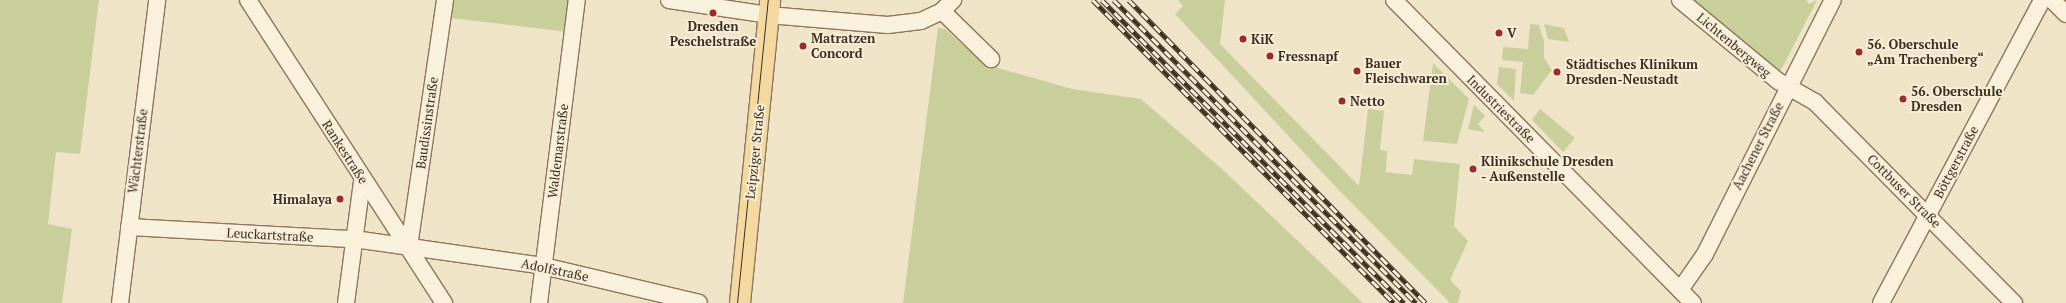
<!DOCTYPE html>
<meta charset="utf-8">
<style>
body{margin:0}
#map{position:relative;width:2066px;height:303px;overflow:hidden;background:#f0e4c8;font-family:"PT Serif",serif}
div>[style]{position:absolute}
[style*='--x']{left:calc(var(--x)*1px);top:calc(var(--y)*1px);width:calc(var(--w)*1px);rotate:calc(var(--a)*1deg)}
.green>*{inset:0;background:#c9cf9b}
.roads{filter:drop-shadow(1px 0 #8d765c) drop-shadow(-1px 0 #8d765c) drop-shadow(0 1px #8d765c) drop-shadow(0 -1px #8d765c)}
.minor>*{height:16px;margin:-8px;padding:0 8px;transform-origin:8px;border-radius:8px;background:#faf1dc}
.major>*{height:20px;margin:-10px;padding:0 10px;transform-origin:10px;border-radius:10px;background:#f3d9a0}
.tram>*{height:1px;margin:-0.5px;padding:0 0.5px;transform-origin:0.5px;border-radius:0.5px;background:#3d2e20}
.rail>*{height:4.5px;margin-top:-2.25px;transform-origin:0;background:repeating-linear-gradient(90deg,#f7eed8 0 9px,#3d2e20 0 18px);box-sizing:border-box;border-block:1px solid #3d2e20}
.dots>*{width:11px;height:11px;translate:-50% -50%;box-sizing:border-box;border:2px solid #f7eed8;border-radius:50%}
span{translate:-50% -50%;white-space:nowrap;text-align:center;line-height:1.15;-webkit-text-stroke:4px #f7eed8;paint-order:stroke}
.poi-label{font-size:13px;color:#3d2e20;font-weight:700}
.left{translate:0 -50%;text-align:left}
.right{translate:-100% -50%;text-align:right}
.street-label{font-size:13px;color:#3d2e20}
</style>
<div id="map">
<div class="green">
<i style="clip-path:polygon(0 0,99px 0,80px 154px,56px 152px,48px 224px,72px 229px,62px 303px,0 303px)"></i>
<i style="clip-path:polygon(453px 0,572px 0,568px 32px,451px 18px)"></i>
<i style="clip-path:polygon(1178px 0,1225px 0,1220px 44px,1359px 186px,1368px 109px,1384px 111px,1380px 150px,1387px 151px,1386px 172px,1412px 175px,1414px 159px,1460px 164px,1454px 226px,1468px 241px,1450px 280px,1461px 291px,1458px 303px,1450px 303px,1333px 184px,1175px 14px,1183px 6px)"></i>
<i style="clip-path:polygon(1688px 0,1806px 0,1809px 4px,1817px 0,1778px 76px)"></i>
<i style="clip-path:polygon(1530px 24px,1539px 25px,1544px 41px,1544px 58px,1552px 70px,1533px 95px,1520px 93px,1523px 62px,1502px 60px,1503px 47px,1528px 49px)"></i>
<i style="clip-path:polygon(1544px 24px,1564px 28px,1569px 42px,1548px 39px)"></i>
<i style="clip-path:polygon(938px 28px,945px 29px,984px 64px,1072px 89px,1141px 99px,1222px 169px,1363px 303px,903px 303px)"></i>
<i style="clip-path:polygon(1433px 63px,1469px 99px,1457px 144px,1423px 141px)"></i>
<i style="clip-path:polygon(1499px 67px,1516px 69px,1514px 101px,1497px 84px)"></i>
<i style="clip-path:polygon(1474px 105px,1485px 116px,1478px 124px,1485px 132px,1468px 129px)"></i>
<i style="clip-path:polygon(1540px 109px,1575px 138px,1563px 152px,1532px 120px)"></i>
</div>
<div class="roads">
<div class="minor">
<i style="--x:248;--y:0;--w:361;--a:57.1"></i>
<i style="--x:669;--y:0;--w:100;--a:8.6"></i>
<i style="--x:768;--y:15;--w:120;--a:4.8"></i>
<i style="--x:888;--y:25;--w:33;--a:-7"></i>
<i style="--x:921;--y:21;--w:23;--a:-25"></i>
<i style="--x:942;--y:11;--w:16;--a:-45"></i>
<i style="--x:1394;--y:0;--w:426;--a:45.4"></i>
<i style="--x:1680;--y:0;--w:127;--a:39.6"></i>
<i style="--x:1778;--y:81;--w:43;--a:29.6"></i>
<i style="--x:1815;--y:102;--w:283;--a:45.3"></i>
<i style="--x:2052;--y:0;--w:20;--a:45"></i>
<i style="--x:942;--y:11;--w:69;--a:44.4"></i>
<i style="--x:129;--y:227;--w:225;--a:3.1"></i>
<i style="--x:354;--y:239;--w:191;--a:8.1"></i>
<i style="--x:543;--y:266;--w:160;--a:13.3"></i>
<i style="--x:409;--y:247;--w:250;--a:-81.7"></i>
<i style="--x:1680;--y:290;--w:44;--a:-55.2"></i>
<i style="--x:1705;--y:254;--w:284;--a:-63.3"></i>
<i style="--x:120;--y:303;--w:305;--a:-83"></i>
<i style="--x:346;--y:303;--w:123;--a:-82.5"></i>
<i style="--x:539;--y:303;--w:305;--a:-82.9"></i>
<i style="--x:1881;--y:303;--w:343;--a:-62"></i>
</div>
<div class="major">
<i style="--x:740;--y:303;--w:304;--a:-84.3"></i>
</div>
</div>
<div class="tram">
<i style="--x:737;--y:303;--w:305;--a:-84.2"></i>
</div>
<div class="rail">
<i style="--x:1093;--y:0;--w:427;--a:45.2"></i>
<i style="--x:1102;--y:0;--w:428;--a:45.1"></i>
<i style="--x:1114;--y:0;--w:428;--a:45.1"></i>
<i style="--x:1129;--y:0;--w:424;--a:45.6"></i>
</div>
<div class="dots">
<i style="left:713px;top:13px;background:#9e2a2b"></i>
<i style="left:1499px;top:33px;background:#9e2a2b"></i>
<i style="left:1243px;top:39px;background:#9e2a2b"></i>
<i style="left:803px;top:46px;background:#9e2a2b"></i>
<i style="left:1859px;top:52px;background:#9e2a2b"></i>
<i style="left:1270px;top:56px;background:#9e2a2b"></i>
<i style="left:1357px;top:71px;background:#9e2a2b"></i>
<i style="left:1557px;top:72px;background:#9e2a2b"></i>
<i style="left:1903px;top:99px;background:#9e2a2b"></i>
<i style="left:1342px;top:101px;background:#9e2a2b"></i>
<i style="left:1473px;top:169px;background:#9e2a2b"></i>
<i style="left:340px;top:199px;background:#9e2a2b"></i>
</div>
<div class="poi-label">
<span style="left:713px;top:34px">Dresden<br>Peschelstraße</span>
<span class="left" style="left:1507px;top:33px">V</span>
<span class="left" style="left:811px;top:46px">Matratzen<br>Concord</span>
<span class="left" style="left:1251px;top:39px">KiK</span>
<span class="left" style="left:1867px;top:52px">56. Oberschule<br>„Am Trachenberg“</span>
<span class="left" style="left:1278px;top:56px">Fressnapf</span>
<span class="left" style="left:1365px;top:71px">Bauer<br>Fleischwaren</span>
<span class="left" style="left:1566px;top:72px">Städtisches Klinikum<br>Dresden-Neustadt</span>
<span class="left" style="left:1911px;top:99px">56. Oberschule<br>Dresden</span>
<span class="left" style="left:1350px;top:101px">Netto</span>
<span class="left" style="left:1481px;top:169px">Klinikschule Dresden<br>- Außenstelle</span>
<span class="right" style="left:332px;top:199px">Himalaya</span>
</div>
<div class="street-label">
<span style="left:1734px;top:45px;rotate:40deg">Lichtenbergweg</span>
<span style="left:1501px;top:109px;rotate:45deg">Industriestraße</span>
<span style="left:427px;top:123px;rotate:-82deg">Baudissinstraße</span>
<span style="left:1758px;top:146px;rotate:-63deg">Aachener Straße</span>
<span style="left:138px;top:151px;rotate:-83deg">Wächterstraße</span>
<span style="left:558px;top:151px;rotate:-83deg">Waldemarstraße</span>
<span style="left:345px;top:152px;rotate:57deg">Rankestraße</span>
<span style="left:755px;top:152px;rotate:-84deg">Leipziger Straße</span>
<span style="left:1956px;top:162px;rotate:-62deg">Böttgerstraße</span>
<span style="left:1904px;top:191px;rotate:45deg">Cottbuser Straße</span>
<span style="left:270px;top:235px;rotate:3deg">Leuckartstraße</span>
<span style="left:555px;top:270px;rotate:12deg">Adolfstraße</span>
</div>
</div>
